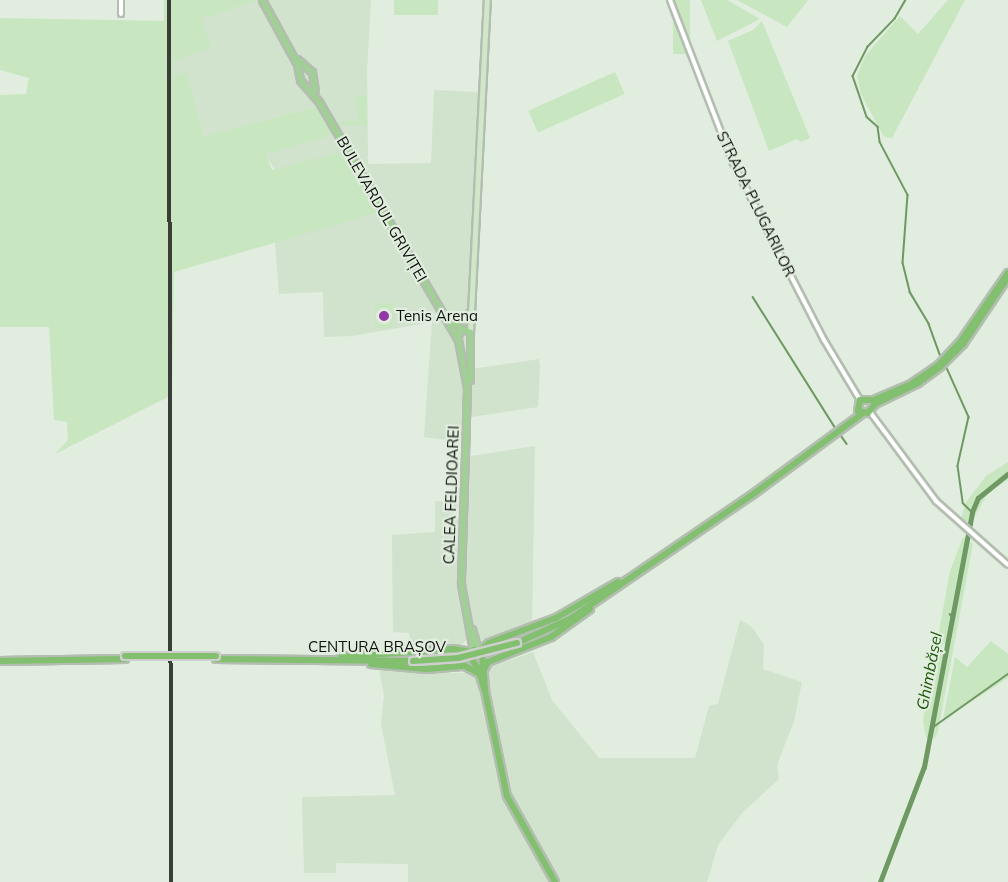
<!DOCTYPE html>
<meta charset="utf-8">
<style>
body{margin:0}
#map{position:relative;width:1008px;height:882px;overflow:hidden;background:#e1edde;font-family:Mulish,sans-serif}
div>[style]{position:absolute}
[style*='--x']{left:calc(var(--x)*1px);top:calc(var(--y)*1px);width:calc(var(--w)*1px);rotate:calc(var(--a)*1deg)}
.built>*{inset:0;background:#d1e2cd}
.green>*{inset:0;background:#c8e6c0;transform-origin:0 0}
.stream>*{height:1.5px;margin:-0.75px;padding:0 0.75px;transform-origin:0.75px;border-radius:0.75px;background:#6e9963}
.river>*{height:4.5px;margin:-2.25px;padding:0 2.25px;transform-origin:2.25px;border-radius:2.25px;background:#6e9963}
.roads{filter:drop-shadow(2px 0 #b3beb0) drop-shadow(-2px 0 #b3beb0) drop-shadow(0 2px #b3beb0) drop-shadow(0 -2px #b3beb0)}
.tertiary>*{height:4px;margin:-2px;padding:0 2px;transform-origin:2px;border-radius:2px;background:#fff}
.secondary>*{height:4.5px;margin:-2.25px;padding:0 2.25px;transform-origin:2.25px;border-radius:2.25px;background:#d0e7c9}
.primary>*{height:5px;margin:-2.5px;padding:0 2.5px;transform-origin:2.5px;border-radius:2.5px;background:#a1d094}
.trunk>*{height:6px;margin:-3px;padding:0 3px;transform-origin:3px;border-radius:3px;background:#82c070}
.rail>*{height:4px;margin-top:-2px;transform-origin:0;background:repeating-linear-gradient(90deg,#e1edde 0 4.5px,#393f38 0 9px);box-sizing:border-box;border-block:2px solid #393f38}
.bridges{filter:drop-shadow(2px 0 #cfcfce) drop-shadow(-2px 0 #cfcfce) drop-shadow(0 2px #cfcfce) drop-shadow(0 -2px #cfcfce)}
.trunk-bridge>*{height:6px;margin:-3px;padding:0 3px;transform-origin:3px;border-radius:3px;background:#82c070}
.dots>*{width:16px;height:16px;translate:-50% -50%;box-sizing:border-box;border:3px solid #e1edde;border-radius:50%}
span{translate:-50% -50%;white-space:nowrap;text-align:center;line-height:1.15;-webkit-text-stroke:4.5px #e1edde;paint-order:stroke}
.street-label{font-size:15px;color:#0d110c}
.poi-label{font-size:15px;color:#0d110c}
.left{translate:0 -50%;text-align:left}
.water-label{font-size:16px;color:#1c5605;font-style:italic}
</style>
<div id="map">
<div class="built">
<i style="clip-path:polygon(258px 0,371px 0,367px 70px,368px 164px,431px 163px,434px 90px,479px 92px,472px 369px,539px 359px,540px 368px,538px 407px,471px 417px,471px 456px,535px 446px,532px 624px,489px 641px,469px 637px,460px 646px,413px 650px,409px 633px,393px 632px,392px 535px,435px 532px,435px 501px,461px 502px,464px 442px,424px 437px,432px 322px,352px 336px,324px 337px,323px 292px,279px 294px,275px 242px,299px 235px,275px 170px,265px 154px,334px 135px,319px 106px,204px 136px,186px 73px,173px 76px,173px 60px,200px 19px)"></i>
<i style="clip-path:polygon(740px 620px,752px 627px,764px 645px,763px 669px,802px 682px,794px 721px,777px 765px,779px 779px,742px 813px,718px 845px,707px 882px,408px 882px,408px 864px,336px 863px,336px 873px,304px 873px,302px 797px,395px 795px,381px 724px,384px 696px,379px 668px,417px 673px,474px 673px,533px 652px,552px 700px,599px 758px,695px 758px,709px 706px,718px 704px)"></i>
</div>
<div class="green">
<i style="clip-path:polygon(164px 0,258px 0,201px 19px,211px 48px,173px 60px,173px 76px,186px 72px,204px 136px,319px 106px,334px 135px,266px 154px,272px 170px,346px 151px,380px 212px,174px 272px,172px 395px,55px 454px,68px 440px,67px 422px,54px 420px,49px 327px,0 327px,0 95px,26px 94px,29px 78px,0 70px,0 18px,164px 21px)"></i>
<i style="left:394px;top:0;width:44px;height:15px"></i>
<i style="left:673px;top:0;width:17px;height:54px"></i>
<i style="clip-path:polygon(701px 0,727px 0,760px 19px,717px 41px)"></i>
<i style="clip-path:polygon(737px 0,808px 0,787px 27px)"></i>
<i style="clip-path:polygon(948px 0,965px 0,892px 138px,884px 137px,861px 94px,857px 76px,865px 56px,900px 16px,918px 34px)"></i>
<i style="clip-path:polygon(762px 21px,810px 138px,801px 142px,797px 139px,769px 151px,728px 41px,753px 30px)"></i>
<i style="left:615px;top:72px;width:24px;height:95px;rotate:66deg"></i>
<i style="clip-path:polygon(348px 96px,367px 96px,367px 126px,338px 125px,341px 121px,359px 120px,355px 98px)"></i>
<i style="left:375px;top:303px;width:18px;height:25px"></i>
<i style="clip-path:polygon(1008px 462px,1008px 480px,989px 491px,971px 523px,961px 519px,966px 502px,986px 476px)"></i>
<i style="clip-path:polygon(963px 537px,973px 544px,938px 731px,935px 738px,926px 738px,923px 721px,936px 648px,950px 571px)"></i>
<i style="clip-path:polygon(991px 641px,1008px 654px,1008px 678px,943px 720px,955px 657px,967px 667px)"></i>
</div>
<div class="stream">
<i style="--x:906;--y:0;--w:22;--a:120"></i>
<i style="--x:895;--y:19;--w:39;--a:134"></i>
<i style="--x:868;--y:47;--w:33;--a:117"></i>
<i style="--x:853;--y:76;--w:43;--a:71.1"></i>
<i style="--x:867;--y:117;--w:15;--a:42"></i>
<i style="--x:878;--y:127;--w:15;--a:82"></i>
<i style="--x:880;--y:142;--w:60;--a:62.2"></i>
<i style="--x:908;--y:195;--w:68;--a:94.2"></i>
<i style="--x:903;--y:263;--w:30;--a:76"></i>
<i style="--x:910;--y:292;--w:37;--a:59"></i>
<i style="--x:929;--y:324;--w:37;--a:70"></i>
<i style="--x:753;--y:297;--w:154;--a:57.8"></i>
<i style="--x:947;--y:368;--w:54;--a:65.8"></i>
<i style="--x:969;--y:417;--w:50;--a:102.7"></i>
<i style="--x:958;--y:466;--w:37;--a:82"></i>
<i style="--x:963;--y:503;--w:13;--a:45"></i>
<i style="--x:840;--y:434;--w:12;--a:55"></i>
<i style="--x:950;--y:614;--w:5;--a:53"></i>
<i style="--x:932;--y:728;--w:93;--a:-35.4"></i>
</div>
<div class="river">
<i style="--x:880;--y:882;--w:123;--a:-69.1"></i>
<i style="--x:924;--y:767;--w:259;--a:-79.3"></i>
<i style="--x:972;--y:512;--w:15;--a:-67"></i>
<i style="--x:978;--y:498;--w:38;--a:-39"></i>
</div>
<div class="roads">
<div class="tertiary">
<i style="--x:121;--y:0;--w:14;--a:90"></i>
<i style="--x:670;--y:0;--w:173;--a:68.9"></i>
<i style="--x:732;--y:161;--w:201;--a:62.8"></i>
<i style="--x:824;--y:340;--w:70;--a:59"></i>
<i style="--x:870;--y:412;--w:111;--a:53.4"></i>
<i style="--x:936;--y:501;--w:96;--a:41.6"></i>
</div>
<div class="secondary">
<i style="--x:451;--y:320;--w:11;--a:0"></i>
<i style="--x:462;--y:320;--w:13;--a:-45"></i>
<i style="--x:470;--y:332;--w:332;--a:-87.1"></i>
</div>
<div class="primary">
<i style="--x:262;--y:0;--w:73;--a:61.3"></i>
<i style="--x:297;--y:64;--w:16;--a:79"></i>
<i style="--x:300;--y:80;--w:29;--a:49"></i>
<i style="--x:319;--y:102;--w:276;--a:59.7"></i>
<i style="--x:458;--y:340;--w:49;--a:79.4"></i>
<i style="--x:467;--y:388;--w:196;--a:91.8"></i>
<i style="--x:461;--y:584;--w:68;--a:79.8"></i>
<i style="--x:297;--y:59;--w:20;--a:41"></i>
<i style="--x:312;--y:72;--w:18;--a:81"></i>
<i style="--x:447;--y:316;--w:18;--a:41"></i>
<i style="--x:457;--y:338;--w:11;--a:-68"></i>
<i style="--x:461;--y:328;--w:10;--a:24"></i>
<i style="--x:470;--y:332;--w:48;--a:90"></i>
<i style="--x:472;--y:629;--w:22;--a:74"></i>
</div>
<div class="trunk">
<i style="--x:1008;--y:273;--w:83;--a:124.7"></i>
<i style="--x:961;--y:341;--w:33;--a:133"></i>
<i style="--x:939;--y:365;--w:36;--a:146"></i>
<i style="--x:909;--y:385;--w:39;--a:157"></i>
<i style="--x:873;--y:400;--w:13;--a:180"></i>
<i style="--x:860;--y:400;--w:11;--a:100"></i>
<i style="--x:858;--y:411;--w:10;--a:11"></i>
<i style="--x:868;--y:413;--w:11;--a:-52"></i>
<i style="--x:875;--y:404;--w:48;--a:-26"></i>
<i style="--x:918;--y:383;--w:27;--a:-36"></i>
<i style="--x:940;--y:367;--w:33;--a:-45"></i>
<i style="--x:963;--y:344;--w:81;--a:-56.1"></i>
<i style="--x:517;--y:643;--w:58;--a:-24.4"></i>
<i style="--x:570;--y:619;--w:220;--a:-34.3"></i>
<i style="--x:752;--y:495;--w:137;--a:-36.4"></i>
<i style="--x:479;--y:651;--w:13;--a:-39"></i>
<i style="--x:489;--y:643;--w:72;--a:-20.5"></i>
<i style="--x:556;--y:618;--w:72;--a:-30.1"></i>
<i style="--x:341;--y:657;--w:113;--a:-4"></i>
<i style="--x:454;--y:649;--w:17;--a:10"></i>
<i style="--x:216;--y:659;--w:197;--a:0.6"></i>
<i style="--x:0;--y:661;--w:125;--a:-0.9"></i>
<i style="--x:371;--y:664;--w:56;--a:5.1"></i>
<i style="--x:427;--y:669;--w:38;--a:-5"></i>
<i style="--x:465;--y:666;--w:15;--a:28"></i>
<i style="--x:483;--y:671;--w:10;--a:-61"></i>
<i style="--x:488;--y:662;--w:68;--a:-21.6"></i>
<i style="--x:551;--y:637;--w:48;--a:-35.7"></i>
<i style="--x:485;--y:691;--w:25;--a:-108"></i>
<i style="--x:477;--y:667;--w:12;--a:-125"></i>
<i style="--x:470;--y:657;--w:8;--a:-60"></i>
<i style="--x:474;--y:650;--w:9;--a:27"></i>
<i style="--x:482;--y:654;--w:37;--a:85"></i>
<i style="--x:485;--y:691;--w:107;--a:78.2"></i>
<i style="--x:507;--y:796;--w:98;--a:60.8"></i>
</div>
</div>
<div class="rail">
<i style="--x:169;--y:0;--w:882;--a:89.87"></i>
</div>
<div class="bridges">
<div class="trunk-bridge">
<i style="--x:125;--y:656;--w:91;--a:0"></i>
<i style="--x:413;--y:661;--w:45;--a:-3.8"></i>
<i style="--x:458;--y:658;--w:61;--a:-14.3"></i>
</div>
</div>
<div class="dots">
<i style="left:384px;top:316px;background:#9038a5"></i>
</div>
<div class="street-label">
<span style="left:756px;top:204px;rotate:64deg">STRADA PLUGARILOR</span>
<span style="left:382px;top:209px;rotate:60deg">BULEVARDUL GRIVIȚEI</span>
<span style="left:451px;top:495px;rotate:-88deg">CALEA FELDIOAREI</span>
<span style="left:377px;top:647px">CENTURA BRAȘOV</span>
</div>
<div class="poi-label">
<span class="left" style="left:396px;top:316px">Tenis Arena</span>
</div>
<div class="water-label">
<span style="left:929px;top:671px;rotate:-79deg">Ghimbășel</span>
</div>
</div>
